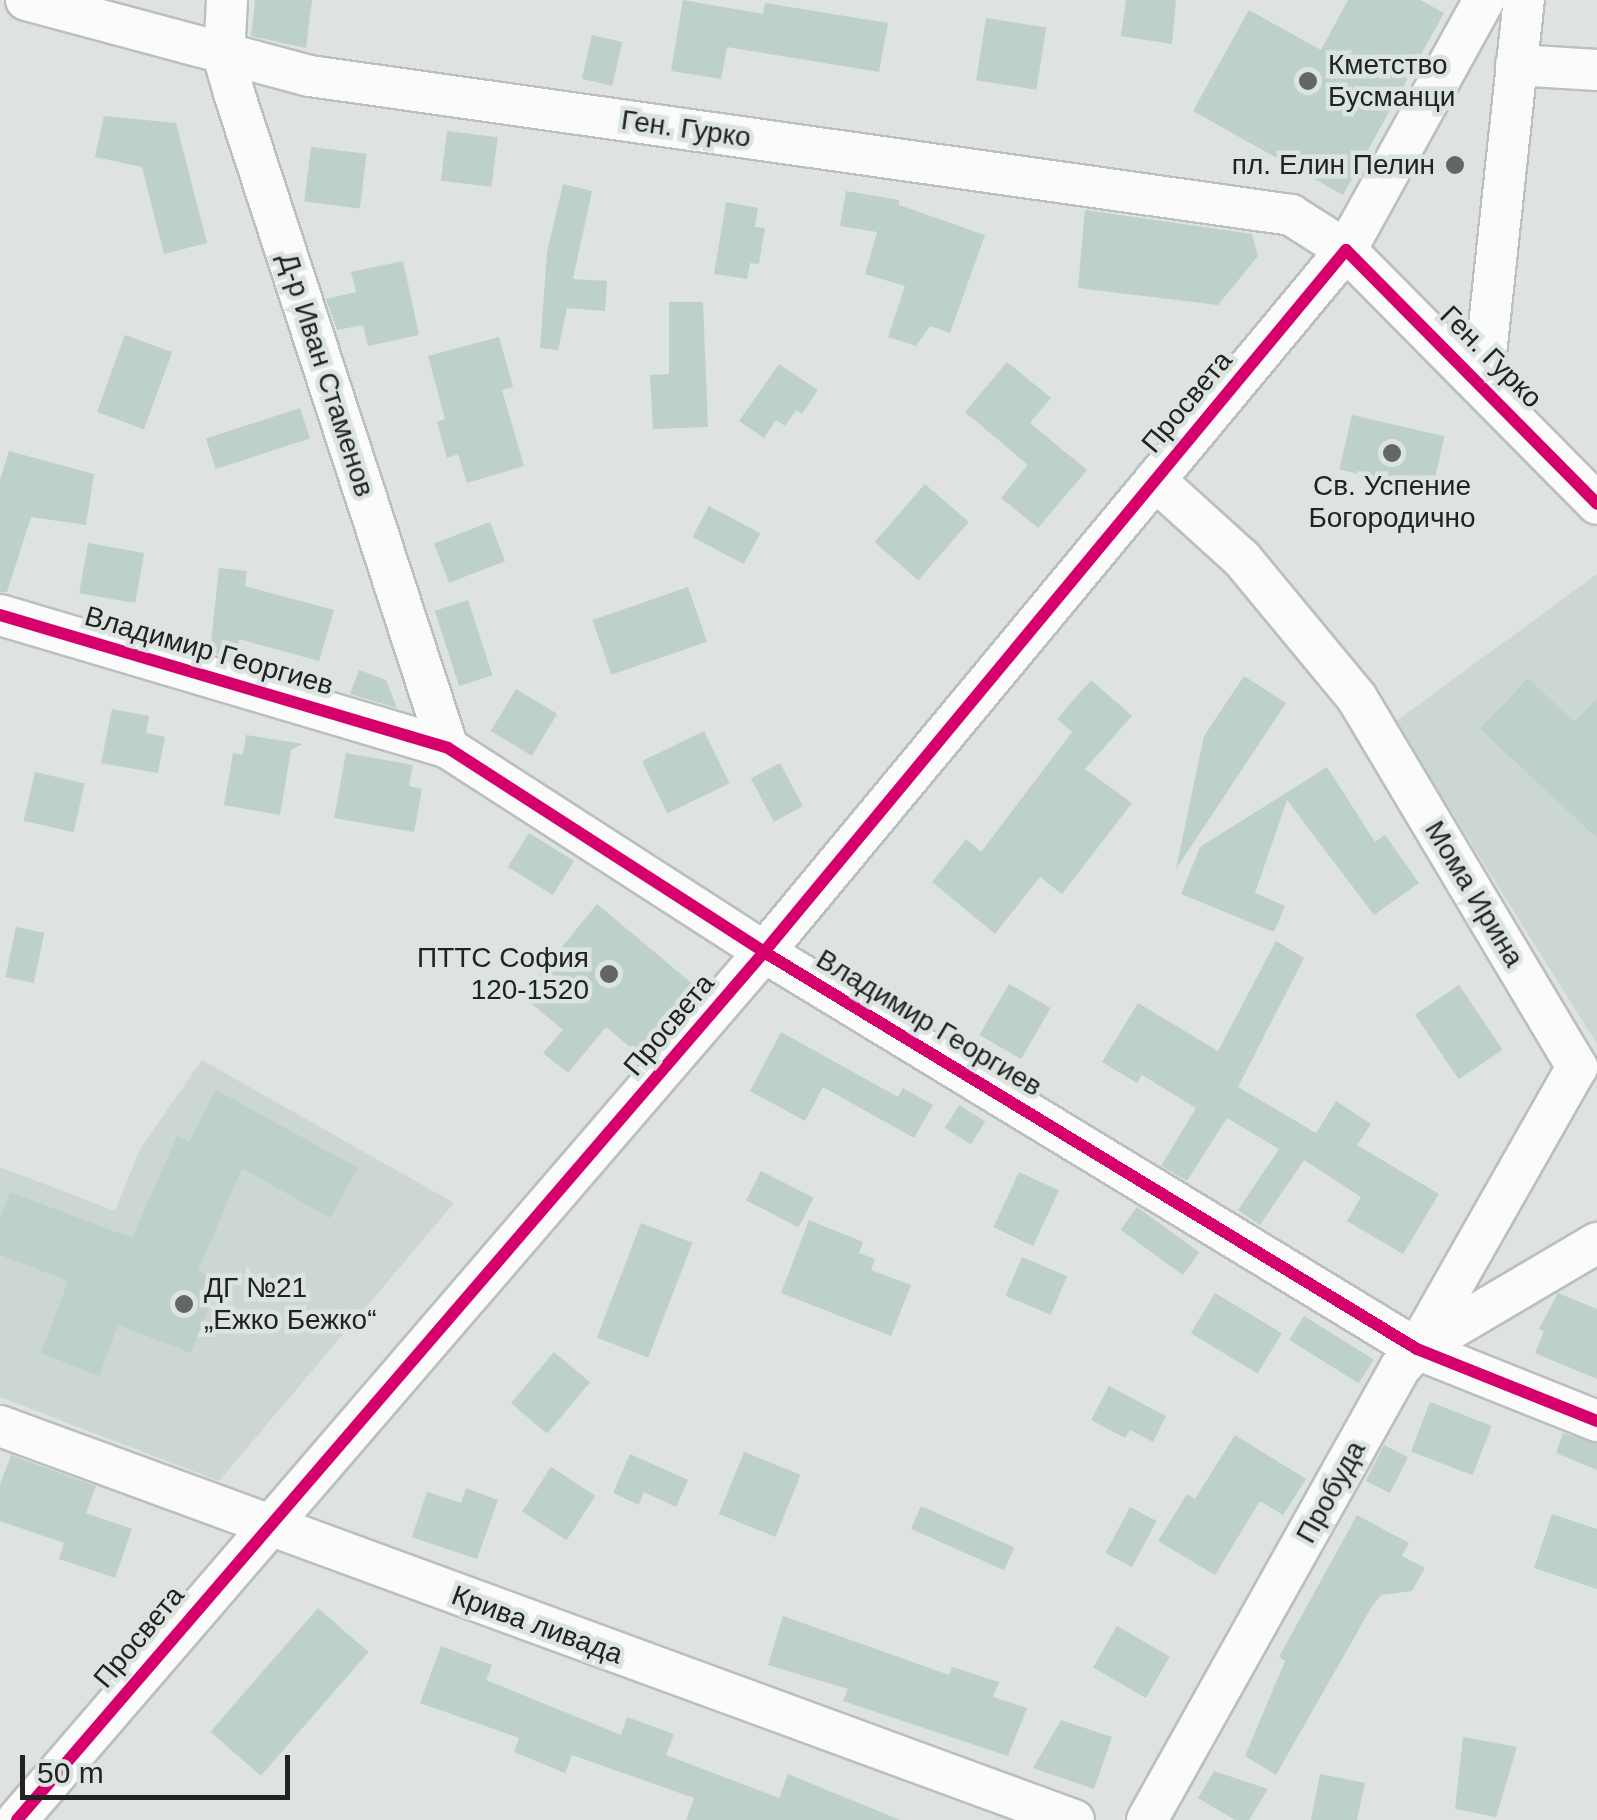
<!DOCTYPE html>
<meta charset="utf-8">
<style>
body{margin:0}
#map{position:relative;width:1597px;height:1820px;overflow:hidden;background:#dee2e1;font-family:Arial,sans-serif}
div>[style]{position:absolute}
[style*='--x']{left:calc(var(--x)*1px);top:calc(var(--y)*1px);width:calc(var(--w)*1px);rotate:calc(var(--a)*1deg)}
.built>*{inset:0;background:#ccd7d4}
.building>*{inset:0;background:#bdd0cc;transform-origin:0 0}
.roads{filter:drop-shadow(2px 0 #bbbfbe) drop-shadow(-2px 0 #bbbfbe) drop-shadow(0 2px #bbbfbe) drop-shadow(0 -2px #bbbfbe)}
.minor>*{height:40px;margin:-20px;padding:0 20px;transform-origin:20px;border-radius:20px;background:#fafbfa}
.cycleway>*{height:12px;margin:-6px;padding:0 6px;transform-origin:6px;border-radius:6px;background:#d6006c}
.dots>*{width:28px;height:28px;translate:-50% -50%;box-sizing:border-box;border:5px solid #dce4e2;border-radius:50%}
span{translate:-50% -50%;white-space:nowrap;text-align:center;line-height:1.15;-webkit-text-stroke:9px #dce4e2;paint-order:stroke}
.poi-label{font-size:28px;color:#212323}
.left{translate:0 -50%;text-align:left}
.right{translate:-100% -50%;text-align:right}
.street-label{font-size:28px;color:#212323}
.scale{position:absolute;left:20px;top:1755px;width:270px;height:45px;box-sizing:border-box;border:5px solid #212323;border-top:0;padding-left:12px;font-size:30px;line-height:35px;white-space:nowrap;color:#212323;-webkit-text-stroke:8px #dce4e2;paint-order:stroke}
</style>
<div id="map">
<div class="built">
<i style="clip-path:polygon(1597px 574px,1597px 1044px,1395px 722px)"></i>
<i style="clip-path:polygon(202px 1060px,454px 1203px,219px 1481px,0 1397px,0 1167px,115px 1211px,140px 1149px)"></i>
</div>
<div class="building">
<i style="clip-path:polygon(255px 0,312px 0,306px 48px,251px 36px)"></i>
<i style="clip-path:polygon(683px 0,763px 14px,765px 3px,888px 23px,879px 72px,727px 47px,721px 79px,671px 71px)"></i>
<i style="clip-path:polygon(1126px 0,1176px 0,1172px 44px,1121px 36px)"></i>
<i style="clip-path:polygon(1348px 0,1420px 0,1444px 13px,1343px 195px,1193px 111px,1249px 10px,1321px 50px)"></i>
<i style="left:986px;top:18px;width:61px;height:63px;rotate:9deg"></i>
<i style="left:592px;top:35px;width:31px;height:45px;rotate:13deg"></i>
<i style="clip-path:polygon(104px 116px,176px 123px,207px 243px,164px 254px,142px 167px,95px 157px)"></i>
<i style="left:447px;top:131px;width:51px;height:50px;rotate:7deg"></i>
<i style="left:311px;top:147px;width:56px;height:55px;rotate:7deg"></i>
<i style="clip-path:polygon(563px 184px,592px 191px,573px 279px,607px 281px,605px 311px,567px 308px,558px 350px,540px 348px,547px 252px)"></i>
<i style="clip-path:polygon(846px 191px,899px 200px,899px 205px,985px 235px,950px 333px,930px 326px,916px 346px,888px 337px,905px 286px,865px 274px,877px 232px,840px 226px)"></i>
<i style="clip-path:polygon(726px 202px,758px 208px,755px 227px,765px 228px,759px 264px,750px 263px,747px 279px,714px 274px)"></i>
<i style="clip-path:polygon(1085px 210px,1252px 234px,1258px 256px,1218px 305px,1078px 288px)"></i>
<i style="clip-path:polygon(403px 261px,419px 335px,368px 346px,363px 325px,337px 330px,326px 299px,356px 292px,351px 272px)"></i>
<i style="clip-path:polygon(669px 302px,703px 302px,708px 427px,653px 429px,650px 375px,669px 374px)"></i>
<i style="left:125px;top:335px;width:50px;height:82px;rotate:20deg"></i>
<i style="clip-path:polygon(499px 337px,513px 387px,502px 390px,524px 466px,467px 483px,458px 454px,447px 458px,437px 422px,445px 419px,428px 356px)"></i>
<i style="clip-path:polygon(1007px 362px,1051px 398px,1030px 423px,1087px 470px,1038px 528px,1001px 498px,1028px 465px,965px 412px)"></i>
<i style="clip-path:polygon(779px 364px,818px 390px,802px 414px,796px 410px,785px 426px,776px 420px,764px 438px,739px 421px)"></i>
<i style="left:300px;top:408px;width:32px;height:99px;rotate:72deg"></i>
<i style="left:1352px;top:415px;width:95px;height:56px;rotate:13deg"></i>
<i style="clip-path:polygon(9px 451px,94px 474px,86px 525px,31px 517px,7px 592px,0 592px,0 480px)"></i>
<i style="left:925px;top:484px;width:58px;height:77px;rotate:41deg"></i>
<i style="left:709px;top:506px;width:58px;height:35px;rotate:28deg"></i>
<i style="left:490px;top:522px;width:42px;height:60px;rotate:69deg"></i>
<i style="left:88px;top:543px;width:57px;height:51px;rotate:10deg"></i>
<i style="clip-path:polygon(219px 568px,247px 571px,245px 586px,334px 610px,319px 661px,239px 639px,237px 661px,210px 652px)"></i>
<i style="left:688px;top:587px;width:58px;height:101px;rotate:71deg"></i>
<i style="left:468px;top:600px;width:79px;height:35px;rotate:72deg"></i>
<i style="clip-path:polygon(359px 670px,386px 680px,397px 708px,350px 694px)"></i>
<i style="clip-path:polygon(1244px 676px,1286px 703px,1176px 869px,1204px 736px)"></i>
<i style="clip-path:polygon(1528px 678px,1574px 722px,1597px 698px,1597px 838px,1480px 729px)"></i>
<i style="clip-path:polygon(1091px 680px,1132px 716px,1085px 769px,1132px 803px,1062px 894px,1040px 877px,995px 934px,932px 882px,966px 839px,981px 852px,1072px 732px,1057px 719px)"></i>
<i style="left:516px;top:689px;width:48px;height:49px;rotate:31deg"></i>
<i style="clip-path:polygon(112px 709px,149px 716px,146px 733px,165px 737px,158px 773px,101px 763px)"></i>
<i style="left:704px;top:731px;width:58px;height:69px;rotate:64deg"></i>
<i style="clip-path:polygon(246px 735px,303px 744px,291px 750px,280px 815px,224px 805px,233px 753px,243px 755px)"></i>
<i style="clip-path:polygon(346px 753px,413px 765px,409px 786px,422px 789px,414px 832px,334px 818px)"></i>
<i style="left:780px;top:763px;width:49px;height:33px;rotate:62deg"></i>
<i style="clip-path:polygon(1327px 767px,1375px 842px,1385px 835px,1419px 883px,1374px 915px,1287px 800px,1255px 893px,1285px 906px,1274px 932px,1181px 894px,1200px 847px)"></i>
<i style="left:35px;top:772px;width:51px;height:50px;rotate:13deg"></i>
<i style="left:529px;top:833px;width:53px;height:40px;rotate:32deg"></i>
<i style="clip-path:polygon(597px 904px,695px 986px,636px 1052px,606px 1027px,568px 1073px,543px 1053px,563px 1030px,522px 996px)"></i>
<i style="left:16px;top:927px;width:29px;height:51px;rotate:12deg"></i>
<i style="clip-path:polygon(1276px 941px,1304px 958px,1238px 1087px,1316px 1133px,1336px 1101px,1371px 1124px,1357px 1145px,1439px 1194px,1403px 1254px,1347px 1221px,1361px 1197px,1304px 1160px,1260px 1225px,1238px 1210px,1279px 1149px,1227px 1118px,1187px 1181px,1161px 1166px,1196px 1108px,1142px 1075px,1137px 1083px,1102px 1062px,1138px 1003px,1218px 1051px)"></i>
<i style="left:1009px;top:984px;width:48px;height:59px;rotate:30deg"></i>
<i style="left:1459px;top:985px;width:78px;height:53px;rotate:56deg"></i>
<i style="clip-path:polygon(781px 1032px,898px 1097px,903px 1088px,933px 1105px,914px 1138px,823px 1087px,805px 1121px,750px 1091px)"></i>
<i style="clip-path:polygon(216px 1090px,358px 1168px,330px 1218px,242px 1168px,198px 1271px,219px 1279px,191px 1353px,118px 1325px,99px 1376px,41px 1353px,68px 1281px,0 1255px,0 1218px,10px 1192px,132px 1238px,177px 1136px,189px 1142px)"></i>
<i style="left:959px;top:1105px;width:31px;height:27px;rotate:32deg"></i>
<i style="left:761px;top:1171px;width:59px;height:33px;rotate:27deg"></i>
<i style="left:1019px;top:1172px;width:44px;height:61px;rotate:25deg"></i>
<i style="left:1137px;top:1207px;width:77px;height:28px;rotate:36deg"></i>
<i style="clip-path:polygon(809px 1220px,863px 1242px,859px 1253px,875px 1259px,871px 1270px,911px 1285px,891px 1336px,781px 1293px)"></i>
<i style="left:641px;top:1223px;width:55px;height:123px;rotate:21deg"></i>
<i style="left:1022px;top:1257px;width:49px;height:42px;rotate:23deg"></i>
<i style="left:1215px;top:1293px;width:78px;height:47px;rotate:31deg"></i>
<i style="clip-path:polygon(1558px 1293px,1597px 1309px,1597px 1379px,1535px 1353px,1544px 1331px,1539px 1329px)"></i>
<i style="left:1304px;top:1316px;width:82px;height:28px;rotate:32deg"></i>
<i style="left:554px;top:1352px;width:47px;height:67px;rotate:40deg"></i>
<i style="clip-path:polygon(1109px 1386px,1166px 1416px,1153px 1442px,1130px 1430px,1125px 1438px,1091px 1420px)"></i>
<i style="left:1430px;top:1402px;width:66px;height:53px;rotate:21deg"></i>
<i style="clip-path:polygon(1563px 1433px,1597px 1444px,1597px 1470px,1556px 1453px)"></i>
<i style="clip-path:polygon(1235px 1435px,1306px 1479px,1283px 1515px,1260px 1501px,1215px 1575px,1158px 1541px,1187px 1494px,1195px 1499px)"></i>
<i style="left:1384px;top:1445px;width:27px;height:40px;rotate:27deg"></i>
<i style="left:744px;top:1452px;width:61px;height:67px;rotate:22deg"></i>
<i style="clip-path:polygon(630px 1454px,688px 1480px,676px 1507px,644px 1492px,639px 1505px,613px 1493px)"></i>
<i style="clip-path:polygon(11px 1455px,96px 1486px,86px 1513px,132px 1529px,115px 1578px,59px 1559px,64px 1543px,0 1521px,0 1485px)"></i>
<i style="left:551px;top:1467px;width:53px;height:53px;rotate:33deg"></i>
<i style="clip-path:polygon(466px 1488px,498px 1500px,477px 1559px,412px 1537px,427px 1492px,461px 1503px)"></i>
<i style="left:921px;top:1506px;width:102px;height:25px;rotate:24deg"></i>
<i style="left:1130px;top:1507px;width:30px;height:52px;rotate:28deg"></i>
<i style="clip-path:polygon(1552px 1514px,1597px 1529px,1597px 1589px,1534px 1568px)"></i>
<i style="clip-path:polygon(1357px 1515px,1409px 1543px,1402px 1556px,1425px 1568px,1412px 1591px,1381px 1595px,1371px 1608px,1276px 1775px,1245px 1756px,1285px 1661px,1279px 1657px)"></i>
<i style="left:318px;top:1608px;width:67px;height:164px;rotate:41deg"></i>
<i style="clip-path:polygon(783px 1616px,949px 1675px,952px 1667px,999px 1682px,993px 1697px,1027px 1708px,1008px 1756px,843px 1701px,848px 1689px,768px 1665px)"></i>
<i style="left:1117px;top:1626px;width:61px;height:48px;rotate:30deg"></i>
<i style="clip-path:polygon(441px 1646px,492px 1665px,486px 1680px,621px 1735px,627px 1717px,674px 1734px,666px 1755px,779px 1798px,788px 1774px,900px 1820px,686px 1820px,694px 1798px,572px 1755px,565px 1773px,514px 1752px,519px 1738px,420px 1703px)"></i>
<i style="clip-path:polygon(1061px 1720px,1112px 1737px,1094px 1789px,1033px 1768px)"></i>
<i style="clip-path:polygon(1463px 1737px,1517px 1747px,1496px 1817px,1455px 1809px)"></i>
<i style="clip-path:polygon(1214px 1771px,1268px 1789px,1249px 1820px,1235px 1820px,1198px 1798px)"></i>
<i style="clip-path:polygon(1320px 1774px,1365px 1783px,1357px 1820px,1311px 1820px)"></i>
</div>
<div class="roads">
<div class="minor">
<i style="--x:26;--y:0;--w:294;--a:15"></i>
<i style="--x:310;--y:76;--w:991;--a:8.06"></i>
<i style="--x:1291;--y:215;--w:65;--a:32.5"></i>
<i style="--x:1346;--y:250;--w:357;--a:45.3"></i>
<i style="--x:227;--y:0;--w:58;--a:93"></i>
<i style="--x:224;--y:58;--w:36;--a:74"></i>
<i style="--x:234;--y:93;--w:689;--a:71.91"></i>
<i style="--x:1516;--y:65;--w:81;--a:3.5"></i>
<i style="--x:1483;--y:382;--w:384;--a:-83.9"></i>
<i style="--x:1155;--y:480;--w:118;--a:42.2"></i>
<i style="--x:1242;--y:559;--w:180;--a:50.4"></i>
<i style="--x:1357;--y:698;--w:430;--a:59.2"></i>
<i style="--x:1577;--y:1067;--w:324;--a:119.6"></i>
<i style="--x:0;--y:615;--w:467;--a:16.5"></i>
<i style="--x:448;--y:748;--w:376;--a:32.8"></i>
<i style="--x:764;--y:952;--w:764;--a:31.3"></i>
<i style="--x:1417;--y:1349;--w:194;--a:21.8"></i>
<i style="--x:0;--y:1426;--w:1144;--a:20.15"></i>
<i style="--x:17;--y:1820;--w:1145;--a:-49.28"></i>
<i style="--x:764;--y:952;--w:912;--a:-50.34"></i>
<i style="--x:1346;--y:250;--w:286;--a:-61.1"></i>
<i style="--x:1147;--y:1820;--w:518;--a:-60.76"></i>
<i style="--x:1400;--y:1368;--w:25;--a:-48"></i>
<i style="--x:1417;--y:1349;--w:209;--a:-30.5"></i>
</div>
</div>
<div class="cycleway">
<i style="--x:0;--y:615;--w:467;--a:16.5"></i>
<i style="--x:448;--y:748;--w:376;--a:32.8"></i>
<i style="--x:764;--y:952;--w:764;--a:31.3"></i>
<i style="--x:1417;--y:1349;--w:194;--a:21.8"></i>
<i style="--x:17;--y:1820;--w:1145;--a:-49.28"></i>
<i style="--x:764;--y:952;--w:912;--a:-50.34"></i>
<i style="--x:1346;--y:250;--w:357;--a:45.3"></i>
</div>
<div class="dots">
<i style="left:1308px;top:81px;background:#636666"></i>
<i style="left:1455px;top:165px;background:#636666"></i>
<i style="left:1392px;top:453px;background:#636666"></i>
<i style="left:609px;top:974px;background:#636666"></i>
<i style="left:184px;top:1304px;background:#636666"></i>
</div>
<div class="poi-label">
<span class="left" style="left:1328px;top:81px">Кметство<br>Бусманци</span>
<span class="right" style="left:1435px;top:165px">пл. Елин Пелин</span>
<span style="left:1392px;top:502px">Св. Успение<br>Богородично</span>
<span class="right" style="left:589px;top:974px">ПТТС София<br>120-1520</span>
<span class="left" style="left:204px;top:1304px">ДГ №21<br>„Ежко Бежко“</span>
</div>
<div class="street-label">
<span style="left:686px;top:129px;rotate:8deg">Ген. Гурко</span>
<span style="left:1491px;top:357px;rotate:45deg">Ген. Гурко</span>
<span style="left:326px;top:375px;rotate:72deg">Д-р Иван Стаменов</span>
<span style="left:1187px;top:402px;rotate:-50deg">Просвета</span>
<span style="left:209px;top:651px;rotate:16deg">Владимир Георгиев</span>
<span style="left:1474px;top:894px;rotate:59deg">Мома Ирина</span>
<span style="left:929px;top:1023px;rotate:31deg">Владимир Георгиев</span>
<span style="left:669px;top:1025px;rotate:-50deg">Просвета</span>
<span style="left:1331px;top:1492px;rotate:-61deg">Пробуда</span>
<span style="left:537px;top:1625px;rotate:20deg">Крива ливада</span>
<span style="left:139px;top:1637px;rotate:-50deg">Просвета</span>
</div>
<div class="scale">50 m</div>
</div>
